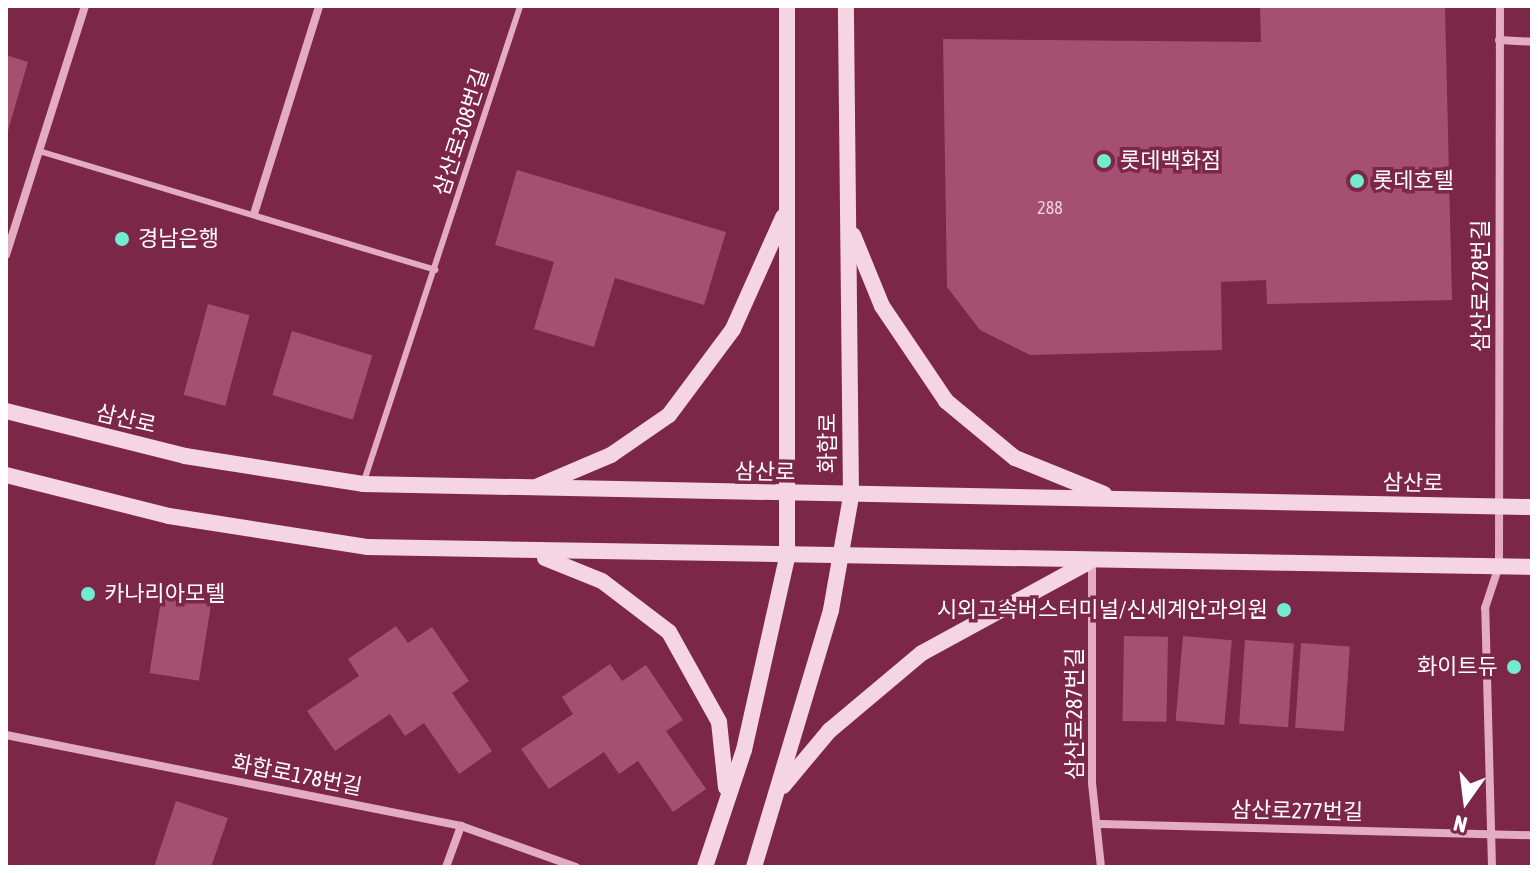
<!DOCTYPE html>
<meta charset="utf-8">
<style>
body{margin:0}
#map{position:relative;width:1538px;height:873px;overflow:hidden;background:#7c2748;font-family:"Asap Condensed","Noto Sans KR",sans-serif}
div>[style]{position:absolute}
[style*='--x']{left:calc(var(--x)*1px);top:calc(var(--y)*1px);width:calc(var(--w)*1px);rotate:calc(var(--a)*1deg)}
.building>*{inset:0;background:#a55071;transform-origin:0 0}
.service>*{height:6px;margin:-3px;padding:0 3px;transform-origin:3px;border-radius:3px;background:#e4acc3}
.minor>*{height:8px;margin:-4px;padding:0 4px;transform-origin:4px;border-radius:4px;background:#e4acc3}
.secondary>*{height:16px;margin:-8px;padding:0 8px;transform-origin:8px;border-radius:8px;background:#f4d5e1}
.dots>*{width:22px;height:22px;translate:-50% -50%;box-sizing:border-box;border:4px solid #7c2748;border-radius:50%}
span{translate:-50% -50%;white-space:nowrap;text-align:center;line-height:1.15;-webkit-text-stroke:7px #7c2748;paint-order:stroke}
.number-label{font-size:18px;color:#e8d3dc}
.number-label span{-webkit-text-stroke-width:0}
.street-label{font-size:22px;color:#fff}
.poi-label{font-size:22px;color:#fff}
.left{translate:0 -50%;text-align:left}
.right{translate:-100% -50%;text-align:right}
.frame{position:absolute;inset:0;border:8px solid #fff;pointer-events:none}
.north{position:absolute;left:1426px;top:761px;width:80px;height:80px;-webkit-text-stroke:6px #7c2748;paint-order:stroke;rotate:194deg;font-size:22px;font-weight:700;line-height:32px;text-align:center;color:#fff}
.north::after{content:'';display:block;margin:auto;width:28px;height:36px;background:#fff;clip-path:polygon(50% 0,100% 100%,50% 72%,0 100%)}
</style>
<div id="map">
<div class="building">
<i style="clip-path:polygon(1260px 6px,1445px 6px,1452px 300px,1267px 304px,1266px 280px,1221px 282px,1222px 350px,1030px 355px,980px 330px,947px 287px,943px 39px,1261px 42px)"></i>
<i style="clip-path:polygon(6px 55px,28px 62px,7px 134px,6px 134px)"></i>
<i style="clip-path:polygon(517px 170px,726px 232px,704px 305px,615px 278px,594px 347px,534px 329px,554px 262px,495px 245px)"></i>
<i style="left:208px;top:304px;width:43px;height:94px;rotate:15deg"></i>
<i style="left:292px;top:331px;width:84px;height:67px;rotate:17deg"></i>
<i style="left:163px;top:588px;width:50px;height:86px;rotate:9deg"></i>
<i style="clip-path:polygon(396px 626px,408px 643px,432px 627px,469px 681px,452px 693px,492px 751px,459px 774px,424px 723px,405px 736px,390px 714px,335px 751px,307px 711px,359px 676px,348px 659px)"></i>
<i style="left:1124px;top:636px;width:44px;height:85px;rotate:1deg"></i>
<i style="left:1183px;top:636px;width:49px;height:85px;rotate:5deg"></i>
<i style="left:1245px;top:640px;width:49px;height:84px;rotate:4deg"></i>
<i style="left:1301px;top:643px;width:49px;height:85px;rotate:4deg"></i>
<i style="clip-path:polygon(610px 664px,622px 681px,646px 665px,683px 720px,666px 731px,706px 789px,673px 812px,638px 761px,619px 774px,604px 752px,549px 789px,521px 749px,573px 714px,562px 697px)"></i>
<i style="clip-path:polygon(176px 801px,228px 818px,211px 867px,154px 867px)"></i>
</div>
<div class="service">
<i style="--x:39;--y:151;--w:414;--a:16.7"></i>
<i style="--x:364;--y:481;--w:500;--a:-71.8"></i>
</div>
<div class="minor">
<i style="--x:1499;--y:40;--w:33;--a:3"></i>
<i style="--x:254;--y:214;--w:218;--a:-72.6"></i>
<i style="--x:6;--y:255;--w:261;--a:-72.4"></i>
<i style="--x:1092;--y:561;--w:222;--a:90"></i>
<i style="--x:1092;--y:783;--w:84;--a:83.9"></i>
<i style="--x:6;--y:735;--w:464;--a:11.3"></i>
<i style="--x:461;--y:826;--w:122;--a:19.6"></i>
<i style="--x:1101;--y:824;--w:431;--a:1.5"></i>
<i style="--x:446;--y:867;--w:44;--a:-69.9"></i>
<i style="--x:1492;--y:867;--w:259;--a:-91.5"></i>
<i style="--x:1485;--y:608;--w:44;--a:-71.6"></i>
<i style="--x:1499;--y:566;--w:560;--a:-89.9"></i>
</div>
<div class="secondary">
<i style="--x:853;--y:235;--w:77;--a:67.8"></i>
<i style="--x:882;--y:306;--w:115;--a:56"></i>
<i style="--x:946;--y:401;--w:89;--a:39.6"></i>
<i style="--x:1015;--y:458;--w:96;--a:22"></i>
<i style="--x:6;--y:411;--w:185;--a:14.1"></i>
<i style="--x:185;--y:456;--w:180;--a:8.9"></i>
<i style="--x:363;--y:484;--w:1169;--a:1.13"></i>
<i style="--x:6;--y:475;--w:168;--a:14.1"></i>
<i style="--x:169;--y:516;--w:200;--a:8.9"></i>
<i style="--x:367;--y:547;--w:1165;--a:0.98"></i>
<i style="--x:538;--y:486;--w:79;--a:-23"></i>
<i style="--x:611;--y:455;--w:70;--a:-34.6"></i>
<i style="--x:669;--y:415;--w:107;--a:-53.3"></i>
<i style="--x:733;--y:329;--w:123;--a:-65.9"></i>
<i style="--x:545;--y:558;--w:61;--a:22"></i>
<i style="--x:602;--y:581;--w:84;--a:37.3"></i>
<i style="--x:669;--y:632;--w:103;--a:60.9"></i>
<i style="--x:719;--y:722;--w:66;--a:83.9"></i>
<i style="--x:783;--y:786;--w:72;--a:-50.1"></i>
<i style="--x:829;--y:731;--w:121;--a:-40"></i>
<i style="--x:922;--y:653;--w:188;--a:-28.6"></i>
<i style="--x:705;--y:867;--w:123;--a:-71.6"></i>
<i style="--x:744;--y:750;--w:198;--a:-77.4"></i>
<i style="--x:787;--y:557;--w:551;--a:-90"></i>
<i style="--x:754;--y:867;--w:268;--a:-73.3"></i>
<i style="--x:831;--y:610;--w:116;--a:-80"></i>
<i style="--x:851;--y:496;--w:490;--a:-90.6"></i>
</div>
<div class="dots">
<i style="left:1104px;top:161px;background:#72eccf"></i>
<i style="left:1357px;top:181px;background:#72eccf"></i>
<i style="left:122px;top:239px;background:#72eccf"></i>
<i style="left:88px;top:594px;background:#72eccf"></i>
<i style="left:1284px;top:610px;background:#72eccf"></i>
<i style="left:1514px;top:667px;background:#72eccf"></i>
</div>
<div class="number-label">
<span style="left:1050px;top:208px">288</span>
</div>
<div class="street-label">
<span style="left:461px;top:132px;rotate:-72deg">삼산로308번길</span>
<span style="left:1481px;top:286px;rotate:-90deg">삼산로278번길</span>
<span style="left:126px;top:419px;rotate:13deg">삼산로</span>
<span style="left:828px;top:443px;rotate:-90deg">화합로</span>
<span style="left:765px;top:472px;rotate:1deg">삼산로</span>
<span style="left:1413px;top:483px;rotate:1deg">삼산로</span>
<span style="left:1075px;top:714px;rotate:-90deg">삼산로287번길</span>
<span style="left:297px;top:775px;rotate:11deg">화합로178번길</span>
<span style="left:1297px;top:811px;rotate:1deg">삼산로277번길</span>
</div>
<div class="poi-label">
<span class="left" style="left:1120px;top:161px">롯데백화점</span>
<span class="left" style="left:1373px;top:181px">롯데호텔</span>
<span class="left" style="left:138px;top:239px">경남은행</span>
<span class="left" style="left:104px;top:594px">카나리아모텔</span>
<span class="right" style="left:1268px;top:610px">시외고속버스터미널/신세계안과의원</span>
<span class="right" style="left:1498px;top:667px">화이트듀</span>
</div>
<div class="frame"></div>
<div class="north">N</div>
</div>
